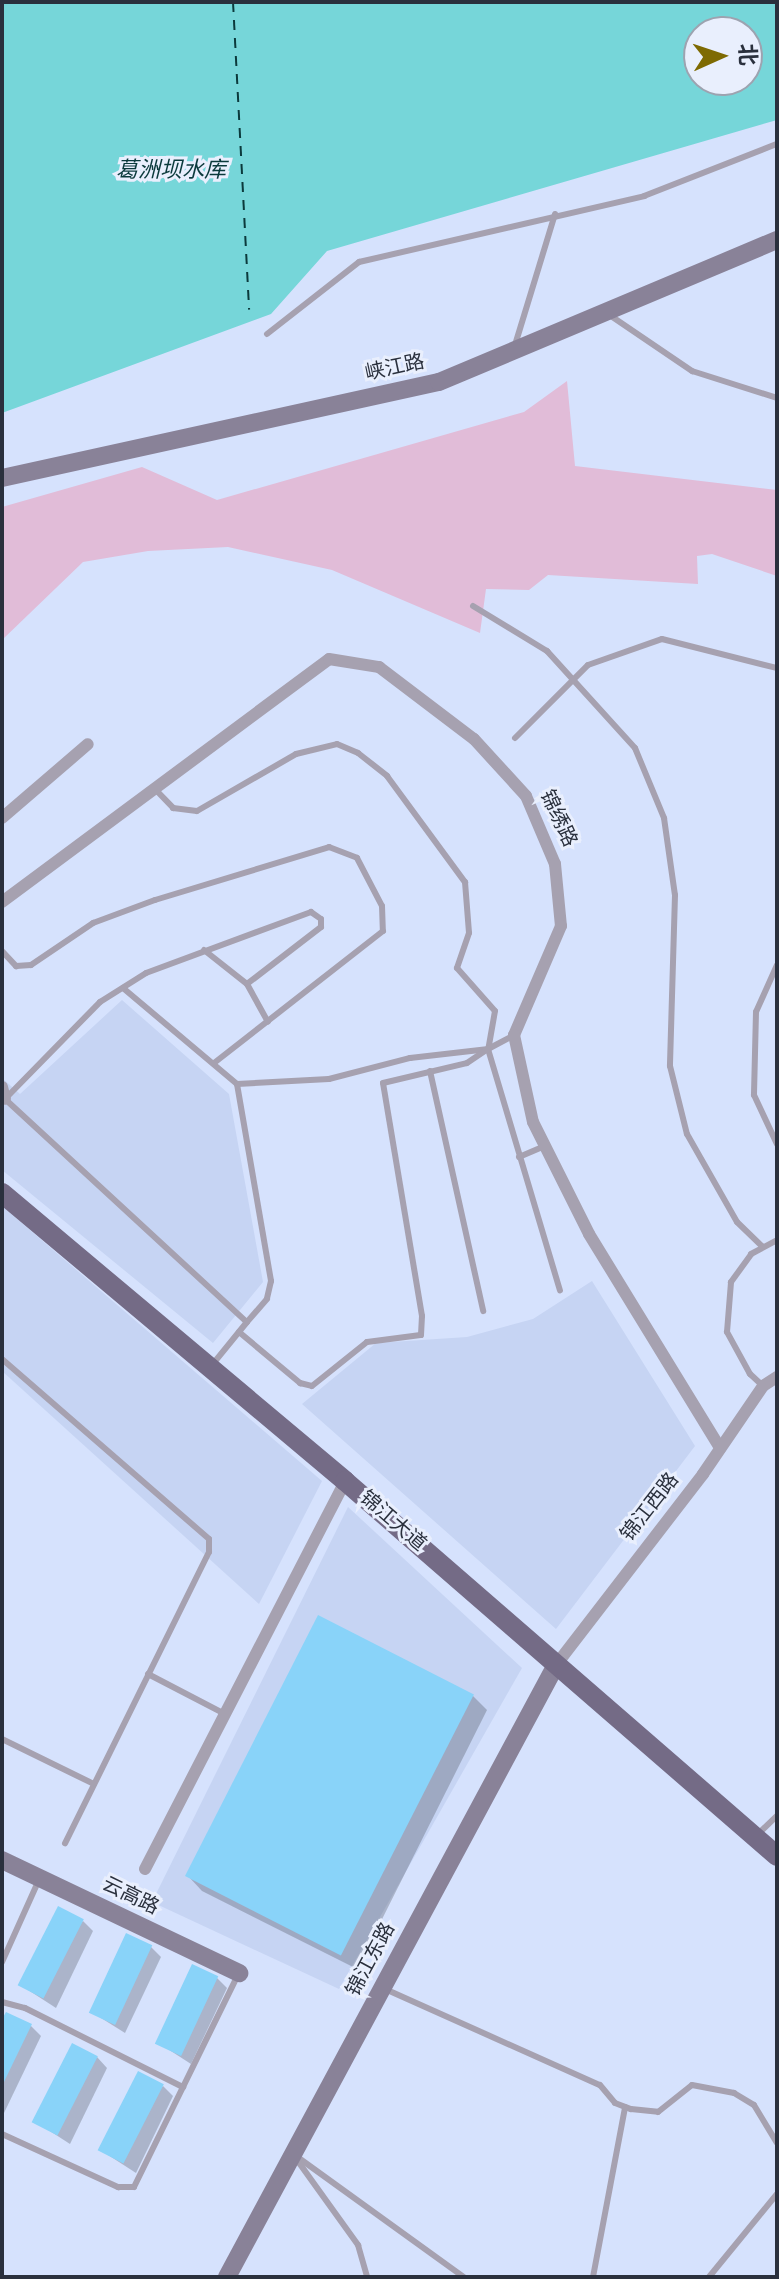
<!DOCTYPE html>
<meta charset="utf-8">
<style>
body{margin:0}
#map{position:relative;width:779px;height:2279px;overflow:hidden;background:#d6e2fd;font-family:Overpass,"Noto Sans SC",sans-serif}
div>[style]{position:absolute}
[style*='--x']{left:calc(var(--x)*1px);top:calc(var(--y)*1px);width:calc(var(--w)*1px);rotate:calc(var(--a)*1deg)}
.built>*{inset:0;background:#c6d4f3}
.green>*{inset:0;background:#e1bcd8}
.water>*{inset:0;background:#76d6d9}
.shadow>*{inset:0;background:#0003}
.ferry>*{height:2px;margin-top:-1px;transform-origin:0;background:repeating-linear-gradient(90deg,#0b3a3c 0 10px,transparent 0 18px)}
.building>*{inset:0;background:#89d3f9;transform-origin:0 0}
.lane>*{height:6px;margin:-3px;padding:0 3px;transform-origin:3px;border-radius:3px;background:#a6a1b0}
.street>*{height:12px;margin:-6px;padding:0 6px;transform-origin:6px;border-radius:6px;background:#a6a1b0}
.secondary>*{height:18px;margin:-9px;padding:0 9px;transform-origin:9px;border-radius:9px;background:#898298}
.primary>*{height:20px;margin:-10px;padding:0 10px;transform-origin:10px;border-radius:10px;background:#746b86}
span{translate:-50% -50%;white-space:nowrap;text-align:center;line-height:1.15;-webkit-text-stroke:6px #e9effd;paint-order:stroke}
.street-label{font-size:20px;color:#2a303d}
.water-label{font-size:22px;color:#0b3a3c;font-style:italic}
.frame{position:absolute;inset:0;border:4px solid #2a303d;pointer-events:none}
.north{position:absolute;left:683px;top:16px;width:80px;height:80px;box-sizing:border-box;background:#e9effd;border:2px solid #9da3b0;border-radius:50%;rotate:87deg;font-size:22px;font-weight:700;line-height:32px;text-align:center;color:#2a303d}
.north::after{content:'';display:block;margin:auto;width:28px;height:36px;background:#7e6a02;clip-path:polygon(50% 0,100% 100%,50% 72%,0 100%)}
</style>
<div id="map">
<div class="built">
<i style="clip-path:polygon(122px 1000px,229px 1094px,263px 1282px,213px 1343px,2px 1170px,2px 1078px,20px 1094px)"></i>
<i style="clip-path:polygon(2px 1206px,322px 1481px,259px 1604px,2px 1371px)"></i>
<i style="clip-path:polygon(592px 1281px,695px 1446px,556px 1629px,302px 1404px,376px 1343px,467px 1337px,533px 1319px)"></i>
<i style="clip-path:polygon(348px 1507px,522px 1668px,339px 1989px,152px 1902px)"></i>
</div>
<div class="green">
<i style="clip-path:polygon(567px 381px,575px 466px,777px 490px,777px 576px,712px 554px,697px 556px,698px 584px,548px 575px,529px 590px,486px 589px,480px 633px,332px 570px,228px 547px,148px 551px,83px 562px,2px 640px,2px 507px,142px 467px,217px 500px,524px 412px)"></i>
</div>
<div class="water">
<i style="clip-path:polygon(evenodd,2px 2px,777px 2px,777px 120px,327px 251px,271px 314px,2px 413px,2px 2px,699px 32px,747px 32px,747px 80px,699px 80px,699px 32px)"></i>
</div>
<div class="shadow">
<i style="clip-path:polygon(319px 1618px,473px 1696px,487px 1710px,357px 1969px,202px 1891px,189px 1877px)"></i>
<i style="clip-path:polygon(83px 1921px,93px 1931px,56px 2008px,22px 1986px)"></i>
<i style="clip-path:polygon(151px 1947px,161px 1957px,125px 2033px,90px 2011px)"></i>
<i style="clip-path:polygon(217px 1978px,227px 1988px,191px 2064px,157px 2042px)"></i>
<i style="clip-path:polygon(2px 2024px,31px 2026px,41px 2036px,4px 2113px)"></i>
<i style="clip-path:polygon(97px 2057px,107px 2068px,70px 2144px,36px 2122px)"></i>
<i style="clip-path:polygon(163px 2086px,173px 2096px,136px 2173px,102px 2151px)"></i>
</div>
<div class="ferry">
<i style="--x:233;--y:2;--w:308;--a:87"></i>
</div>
<div class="building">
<i style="left:318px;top:1615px;width:175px;height:293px;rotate:27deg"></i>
<i style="left:58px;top:1906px;width:29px;height:89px;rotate:27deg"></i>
<i style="left:126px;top:1933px;width:29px;height:88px;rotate:25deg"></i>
<i style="left:192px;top:1964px;width:29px;height:88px;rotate:25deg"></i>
<i style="clip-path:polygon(6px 2012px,32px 2024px,2px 2086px,2px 2019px)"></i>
<i style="left:72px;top:2043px;width:29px;height:89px;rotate:27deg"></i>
<i style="left:138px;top:2071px;width:29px;height:89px;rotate:27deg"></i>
</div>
<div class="lane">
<i style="--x:608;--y:314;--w:102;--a:34.2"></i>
<i style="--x:692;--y:371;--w:89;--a:17.6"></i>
<i style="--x:267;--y:334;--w:117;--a:-38"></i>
<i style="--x:359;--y:262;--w:293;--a:-13"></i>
<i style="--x:644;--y:196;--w:143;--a:-21.4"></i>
<i style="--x:515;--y:345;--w:137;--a:-73"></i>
<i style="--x:473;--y:606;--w:87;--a:31.3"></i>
<i style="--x:547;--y:651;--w:131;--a:47.8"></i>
<i style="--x:635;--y:748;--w:76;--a:67.5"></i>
<i style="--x:664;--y:818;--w:78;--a:81.9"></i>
<i style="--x:675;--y:895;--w:171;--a:91.7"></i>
<i style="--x:670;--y:1066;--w:70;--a:76"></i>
<i style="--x:687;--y:1134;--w:101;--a:60.4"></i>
<i style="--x:737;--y:1222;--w:36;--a:44"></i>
<i style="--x:515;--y:738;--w:103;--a:-45"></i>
<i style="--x:588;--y:665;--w:78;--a:-19.4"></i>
<i style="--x:662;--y:639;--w:119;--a:14.2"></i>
<i style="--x:154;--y:788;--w:28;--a:46"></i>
<i style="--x:173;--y:808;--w:24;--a:7"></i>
<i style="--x:197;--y:811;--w:114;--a:-29.9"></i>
<i style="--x:296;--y:754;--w:42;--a:-13.7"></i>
<i style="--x:337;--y:744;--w:23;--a:23"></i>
<i style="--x:358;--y:753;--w:37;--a:38"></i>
<i style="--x:387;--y:776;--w:132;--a:53.7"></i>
<i style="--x:465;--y:882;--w:51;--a:85.5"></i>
<i style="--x:469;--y:933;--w:37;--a:109"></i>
<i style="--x:457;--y:968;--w:57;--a:48.5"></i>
<i style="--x:495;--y:1011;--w:39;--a:100"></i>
<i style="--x:488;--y:1049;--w:252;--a:73.4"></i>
<i style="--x:204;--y:950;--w:55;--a:38.3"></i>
<i style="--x:247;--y:984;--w:43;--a:61.1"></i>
<i style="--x:2;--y:951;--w:21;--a:47"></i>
<i style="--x:16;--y:966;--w:15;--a:-4"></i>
<i style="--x:31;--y:965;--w:75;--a:-34.1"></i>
<i style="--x:93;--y:923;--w:66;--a:-20.4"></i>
<i style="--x:155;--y:900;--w:182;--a:-16.9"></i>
<i style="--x:329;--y:847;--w:30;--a:21"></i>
<i style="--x:357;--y:858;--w:54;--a:62.5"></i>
<i style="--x:382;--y:906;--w:25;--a:88"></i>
<i style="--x:383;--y:931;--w:214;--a:142"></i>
<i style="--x:777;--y:965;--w:51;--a:114.1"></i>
<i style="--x:756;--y:1012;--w:83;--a:91.4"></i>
<i style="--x:754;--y:1095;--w:54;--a:64.9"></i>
<i style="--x:123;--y:988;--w:149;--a:40.1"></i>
<i style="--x:237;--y:1084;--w:200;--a:80.2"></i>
<i style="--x:271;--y:1281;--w:18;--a:103"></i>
<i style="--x:267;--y:1299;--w:30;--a:131"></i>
<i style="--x:430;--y:1071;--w:246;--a:77.5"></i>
<i style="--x:237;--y:1084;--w:92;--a:-3.1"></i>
<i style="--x:329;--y:1079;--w:84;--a:-14.5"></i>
<i style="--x:410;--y:1058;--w:79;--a:-6.6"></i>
<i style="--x:488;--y:1049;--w:30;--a:-28"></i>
<i style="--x:5;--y:1099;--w:136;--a:-45.6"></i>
<i style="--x:100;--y:1002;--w:54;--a:-32.2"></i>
<i style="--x:146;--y:973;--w:176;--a:-20.3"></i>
<i style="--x:311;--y:912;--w:12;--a:35"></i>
<i style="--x:321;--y:919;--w:8;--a:90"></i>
<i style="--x:321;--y:927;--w:93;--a:142.4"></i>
<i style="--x:5;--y:1099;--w:329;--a:42.7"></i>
<i style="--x:247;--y:1322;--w:55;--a:129.1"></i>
<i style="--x:519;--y:1157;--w:28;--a:-23"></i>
<i style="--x:239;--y:1332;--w:80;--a:39.9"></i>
<i style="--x:300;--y:1383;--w:12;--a:14"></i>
<i style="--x:312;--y:1386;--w:70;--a:-38.7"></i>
<i style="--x:367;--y:1342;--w:54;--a:-7.4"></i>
<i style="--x:421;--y:1335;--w:19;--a:-87"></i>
<i style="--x:422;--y:1316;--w:236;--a:-99.5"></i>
<i style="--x:383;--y:1083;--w:86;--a:-13.4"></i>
<i style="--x:467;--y:1063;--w:25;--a:-34"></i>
<i style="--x:2;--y:1359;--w:274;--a:41"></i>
<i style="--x:209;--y:1539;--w:13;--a:90"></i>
<i style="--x:209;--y:1552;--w:325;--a:116.3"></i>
<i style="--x:763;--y:1386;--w:18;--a:-137"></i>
<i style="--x:750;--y:1374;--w:48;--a:-118.7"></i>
<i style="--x:727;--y:1332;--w:50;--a:-85.4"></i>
<i style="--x:731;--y:1282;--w:34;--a:-54"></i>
<i style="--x:751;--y:1254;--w:30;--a:-28"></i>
<i style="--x:148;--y:1674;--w:87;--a:27.5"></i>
<i style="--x:2;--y:1739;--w:102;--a:26.1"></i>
<i style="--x:756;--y:1836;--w:29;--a:-44"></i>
<i style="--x:2;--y:1962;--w:88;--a:-65.8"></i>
<i style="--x:385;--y:1989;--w:235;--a:24.1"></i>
<i style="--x:600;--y:2085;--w:23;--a:50"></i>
<i style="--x:615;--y:2103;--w:17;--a:21"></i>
<i style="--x:631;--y:2109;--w:27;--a:6"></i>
<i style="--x:658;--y:2112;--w:43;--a:-38.5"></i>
<i style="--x:692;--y:2085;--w:43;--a:10.8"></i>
<i style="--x:734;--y:2093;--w:23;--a:31"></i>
<i style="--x:754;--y:2105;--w:44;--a:58.8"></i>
<i style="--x:2;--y:2002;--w:24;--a:15"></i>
<i style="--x:25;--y:2008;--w:177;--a:26.6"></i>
<i style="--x:2;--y:2134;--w:128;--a:24.6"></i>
<i style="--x:118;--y:2187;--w:16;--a:0"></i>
<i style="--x:134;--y:2187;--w:234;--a:-63.9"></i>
<i style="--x:296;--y:2156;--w:207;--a:35.8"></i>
<i style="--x:297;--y:2160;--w:105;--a:54.3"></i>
<i style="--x:358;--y:2245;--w:33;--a:74"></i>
<i style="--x:593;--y:2277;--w:173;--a:-79.3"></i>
<i style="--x:709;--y:2277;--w:107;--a:-50.7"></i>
</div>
<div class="street">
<i style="--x:2;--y:818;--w:113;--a:-40.7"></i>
<i style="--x:2;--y:902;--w:407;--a:-36.6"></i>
<i style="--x:329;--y:659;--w:51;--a:9.1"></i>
<i style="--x:379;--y:667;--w:119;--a:37.2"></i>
<i style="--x:474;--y:739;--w:77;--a:47.6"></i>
<i style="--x:526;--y:796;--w:74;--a:66.9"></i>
<i style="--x:555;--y:864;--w:62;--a:84.5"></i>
<i style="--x:561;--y:926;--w:119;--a:113.3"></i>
<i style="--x:514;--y:1035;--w:89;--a:77.7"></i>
<i style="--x:533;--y:1122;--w:125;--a:63.4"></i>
<i style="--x:589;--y:1234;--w:251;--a:58.5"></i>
<i style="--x:2;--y:1087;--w:12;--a:76"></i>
<i style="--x:556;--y:1665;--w:241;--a:-52.4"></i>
<i style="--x:703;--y:1474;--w:107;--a:-55.7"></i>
<i style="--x:763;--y:1386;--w:17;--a:-33"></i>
<i style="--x:145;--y:1869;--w:437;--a:-62.7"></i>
</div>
<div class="secondary">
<i style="--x:2;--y:478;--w:447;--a:-12.4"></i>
<i style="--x:439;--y:382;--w:367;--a:-22.8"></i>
<i style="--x:2;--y:1860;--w:263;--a:25.5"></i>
<i style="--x:227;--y:2277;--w:695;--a:-61.74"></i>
</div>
<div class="primary">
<i style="--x:2;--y:1193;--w:448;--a:40"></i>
<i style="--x:345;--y:1481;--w:572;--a:40.96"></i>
</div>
<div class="street-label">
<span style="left:395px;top:369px;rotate:-12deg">峡江路</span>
<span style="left:557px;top:819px;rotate:65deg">锦绣路</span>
<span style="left:651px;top:1508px;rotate:-52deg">锦江西路</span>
<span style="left:392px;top:1522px;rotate:41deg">锦江大道</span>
<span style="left:130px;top:1897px;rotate:26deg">云高路</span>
<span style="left:372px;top:1960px;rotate:-62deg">锦江东路</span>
</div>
<div class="water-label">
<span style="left:171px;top:172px">葛洲坝水库</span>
</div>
<div class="frame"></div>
<div class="north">北</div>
</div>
